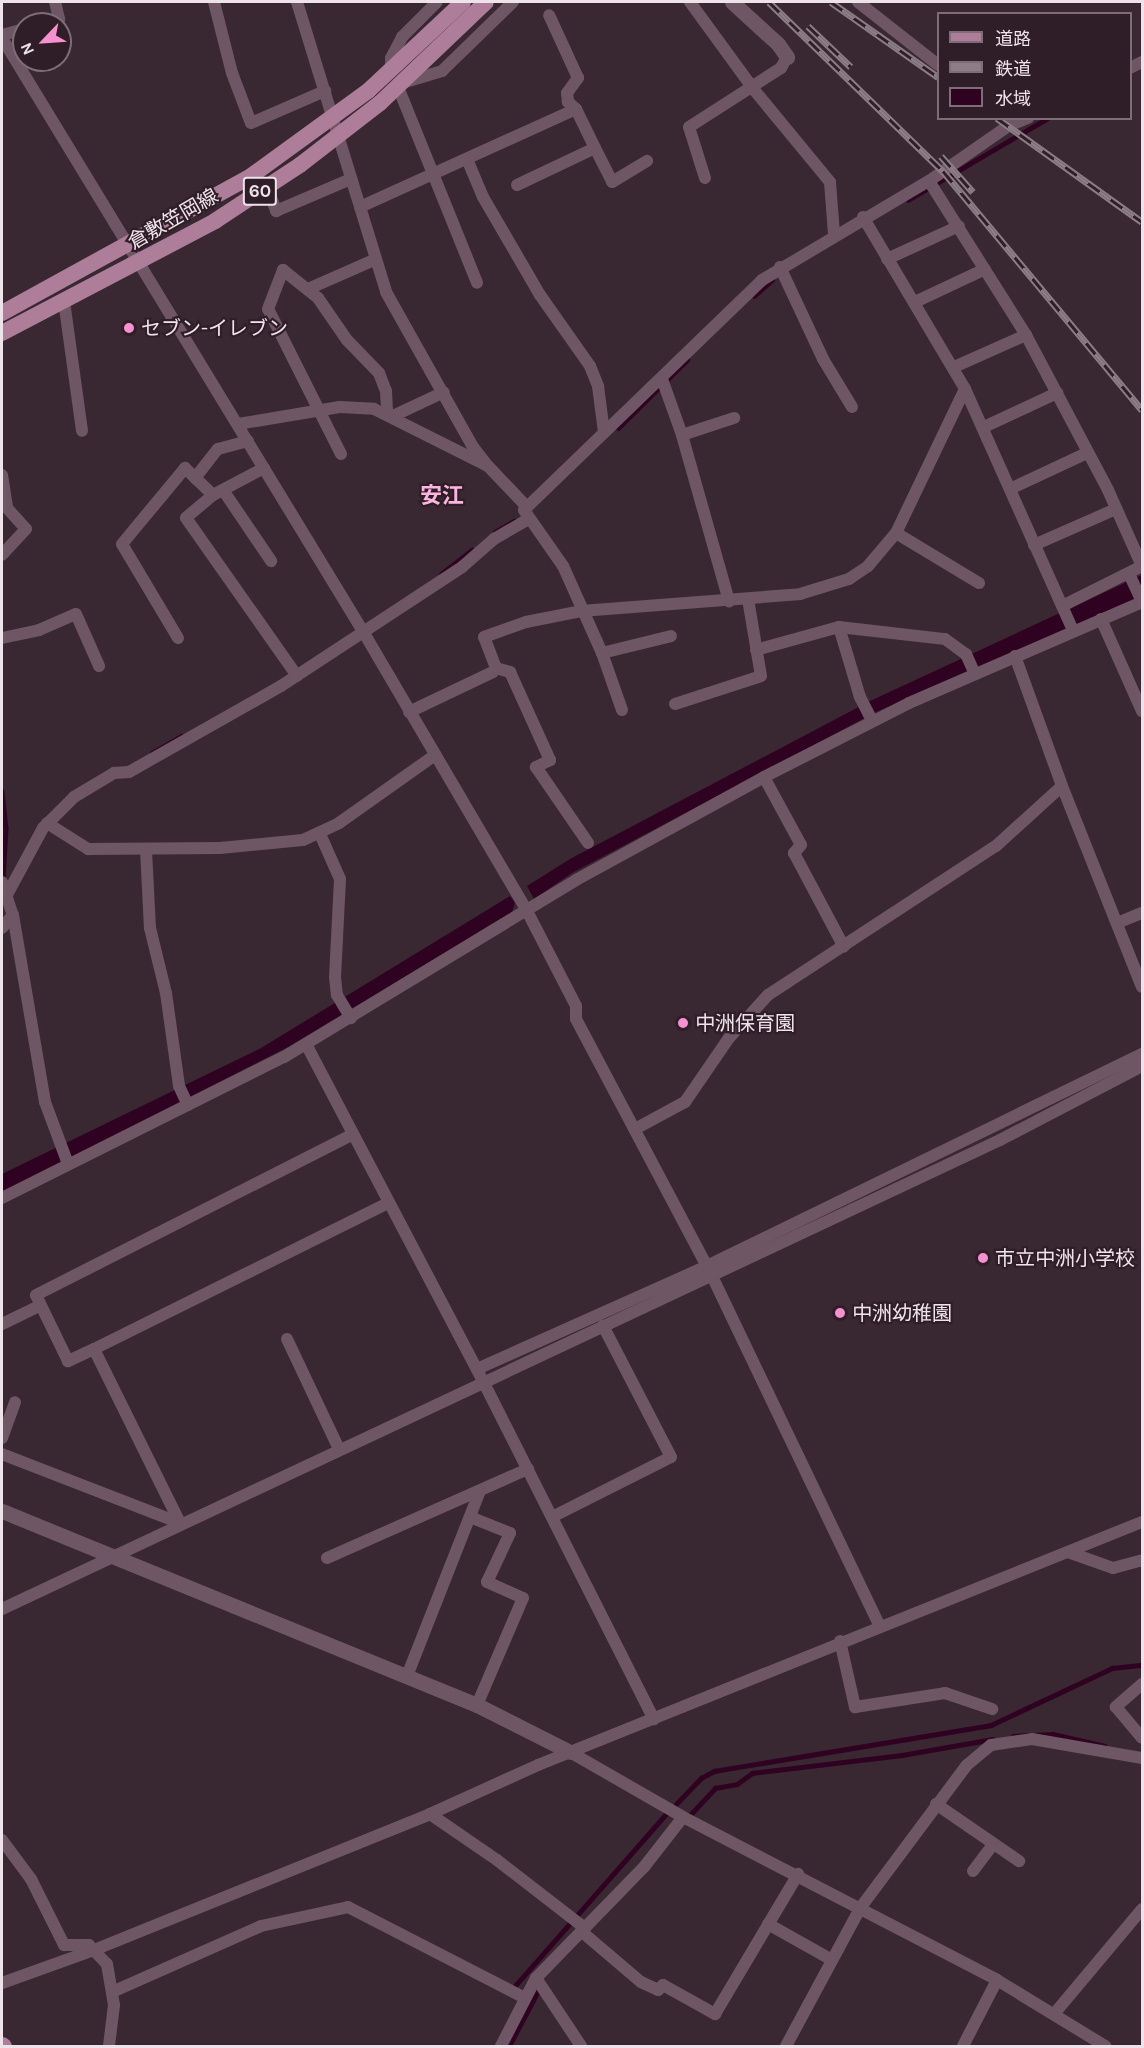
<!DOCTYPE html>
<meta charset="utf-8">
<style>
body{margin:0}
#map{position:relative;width:1144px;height:2048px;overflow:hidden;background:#392832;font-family:Karla,"Noto Sans JP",sans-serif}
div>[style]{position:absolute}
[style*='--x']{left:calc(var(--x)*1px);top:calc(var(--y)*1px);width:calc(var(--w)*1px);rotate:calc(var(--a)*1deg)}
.water>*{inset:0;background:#300222}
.stream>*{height:4.5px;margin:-2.25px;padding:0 2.25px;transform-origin:2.25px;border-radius:2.25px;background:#300222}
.minor>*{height:12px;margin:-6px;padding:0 6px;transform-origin:6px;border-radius:6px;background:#6e5664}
.tertiary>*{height:15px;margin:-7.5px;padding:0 7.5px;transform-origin:7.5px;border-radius:7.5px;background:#6e5664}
.primary>*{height:16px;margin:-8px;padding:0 8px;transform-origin:8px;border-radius:8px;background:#ad7d99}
.rail>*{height:7px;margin-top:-3.5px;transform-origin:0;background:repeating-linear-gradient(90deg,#2f1e28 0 14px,#8b7c85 0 28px);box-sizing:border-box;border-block:2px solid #8b7c85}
.dots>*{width:16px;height:16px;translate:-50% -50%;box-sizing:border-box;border:3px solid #2f1e28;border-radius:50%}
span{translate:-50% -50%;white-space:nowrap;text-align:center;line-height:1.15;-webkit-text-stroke:4.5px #2f1e28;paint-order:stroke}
.shield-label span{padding:2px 4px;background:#2f1e28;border:2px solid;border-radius:4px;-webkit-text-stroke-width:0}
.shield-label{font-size:18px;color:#efe3ea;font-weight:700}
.street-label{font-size:20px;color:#efe3ea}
.poi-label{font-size:20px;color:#efe3ea}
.left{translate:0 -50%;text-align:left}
.quarter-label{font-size:22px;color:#fdb4df;font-weight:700}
.frame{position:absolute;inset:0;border:3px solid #efe3ea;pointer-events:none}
.legend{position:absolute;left:937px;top:12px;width:195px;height:108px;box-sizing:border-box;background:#2f1e28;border:2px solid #7c6d76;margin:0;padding:8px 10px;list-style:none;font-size:18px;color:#efe3ea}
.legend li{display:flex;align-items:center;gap:12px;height:30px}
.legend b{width:30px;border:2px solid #7c6d76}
.north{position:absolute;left:12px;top:12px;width:60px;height:60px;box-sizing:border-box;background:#2f1e28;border:2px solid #7c6d76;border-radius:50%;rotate:245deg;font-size:16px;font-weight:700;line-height:24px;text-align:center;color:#efe3ea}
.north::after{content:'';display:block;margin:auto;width:21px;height:27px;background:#f690cf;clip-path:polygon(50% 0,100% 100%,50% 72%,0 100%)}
</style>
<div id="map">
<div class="water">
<i style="clip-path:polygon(1142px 575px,1142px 596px,876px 712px,572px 873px,534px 899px,527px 886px,570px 859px,870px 701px)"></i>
<i style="clip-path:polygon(510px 896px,515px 903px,512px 912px,290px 1046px,2px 1192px,2px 1174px,261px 1048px)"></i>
</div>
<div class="stream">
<i style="--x:908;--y:200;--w:162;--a:-30.4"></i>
<i style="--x:754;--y:296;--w:24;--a:-42"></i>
<i style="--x:618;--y:428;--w:97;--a:-44.6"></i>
<i style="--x:495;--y:532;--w:22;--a:-30"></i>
<i style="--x:441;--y:574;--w:39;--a:-38"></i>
<i style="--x:152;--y:753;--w:34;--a:-30"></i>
<i style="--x:2;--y:791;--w:37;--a:84"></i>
<i style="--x:6;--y:828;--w:52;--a:93.3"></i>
<i style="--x:1013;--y:1736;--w:40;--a:-2.9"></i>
<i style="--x:1053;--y:1734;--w:53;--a:13"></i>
<i style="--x:676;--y:1804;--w:36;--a:-46"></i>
<i style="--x:701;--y:1778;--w:15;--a:-28"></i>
<i style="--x:714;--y:1771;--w:281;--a:-9.4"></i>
<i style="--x:991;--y:1725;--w:134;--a:-25.2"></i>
<i style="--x:1112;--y:1668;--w:30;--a:-6"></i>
<i style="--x:690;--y:1815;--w:37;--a:-47"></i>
<i style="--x:715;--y:1788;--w:22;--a:-10"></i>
<i style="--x:737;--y:1784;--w:19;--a:-36"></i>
<i style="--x:752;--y:1773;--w:151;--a:-6.8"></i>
<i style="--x:902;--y:1755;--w:92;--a:-10"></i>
<i style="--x:514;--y:1987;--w:230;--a:-48.7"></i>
<i style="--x:509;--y:2046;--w:62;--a:-62.2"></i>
</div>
<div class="minor">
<i style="--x:214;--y:2;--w:73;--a:75.8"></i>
<i style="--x:232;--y:73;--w:53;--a:69.2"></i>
<i style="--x:251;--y:123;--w:81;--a:-23.4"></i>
<i style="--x:297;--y:2;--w:303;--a:72.9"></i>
<i style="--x:386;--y:292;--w:178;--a:60.7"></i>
<i style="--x:473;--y:447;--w:24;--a:52"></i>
<i style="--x:690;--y:2;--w:110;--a:53.9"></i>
<i style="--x:755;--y:91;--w:118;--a:50.5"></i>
<i style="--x:830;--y:182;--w:52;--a:85.6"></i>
<i style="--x:858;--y:2;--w:102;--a:38.2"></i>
<i style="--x:42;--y:24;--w:18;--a:-16"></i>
<i style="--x:59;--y:19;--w:17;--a:-103"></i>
<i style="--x:2;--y:35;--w:23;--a:-15"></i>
<i style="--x:2;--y:38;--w:696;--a:58.68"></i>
<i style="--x:364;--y:633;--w:322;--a:59.6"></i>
<i style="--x:527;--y:911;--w:107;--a:62.7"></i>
<i style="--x:576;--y:1006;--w:13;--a:90"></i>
<i style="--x:576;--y:1019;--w:291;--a:62.1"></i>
<i style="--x:712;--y:1276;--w:387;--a:64.4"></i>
<i style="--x:1130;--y:68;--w:13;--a:-27"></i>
<i style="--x:391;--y:71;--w:13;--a:-90"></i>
<i style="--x:391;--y:58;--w:24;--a:-62"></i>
<i style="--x:402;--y:37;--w:49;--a:-45"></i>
<i style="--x:402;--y:83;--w:42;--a:-16.7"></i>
<i style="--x:442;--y:71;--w:99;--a:-44.2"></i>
<i style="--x:398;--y:87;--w:211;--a:68"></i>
<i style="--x:595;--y:148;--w:38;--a:63"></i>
<i style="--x:612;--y:182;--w:41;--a:-31"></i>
<i style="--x:467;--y:159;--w:41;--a:67.2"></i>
<i style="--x:483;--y:197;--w:113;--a:59.8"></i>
<i style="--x:540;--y:295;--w:87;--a:54.8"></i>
<i style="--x:590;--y:366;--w:22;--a:68"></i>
<i style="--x:598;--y:386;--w:46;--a:82.6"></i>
<i style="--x:705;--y:178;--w:53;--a:-107.4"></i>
<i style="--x:689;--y:127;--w:109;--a:-32.7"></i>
<i style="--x:781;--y:68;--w:13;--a:-61"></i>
<i style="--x:929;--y:181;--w:182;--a:57.8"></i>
<i style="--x:1026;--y:335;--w:175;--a:62.1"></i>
<i style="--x:1108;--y:490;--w:83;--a:65.9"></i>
<i style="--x:1142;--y:566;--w:89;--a:153.4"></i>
<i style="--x:517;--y:185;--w:86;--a:-25.4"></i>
<i style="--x:595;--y:148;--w:43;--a:-116"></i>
<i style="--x:576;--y:109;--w:11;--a:-139"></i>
<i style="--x:568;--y:102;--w:9;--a:-96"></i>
<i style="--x:567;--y:93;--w:19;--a:-54"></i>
<i style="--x:578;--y:78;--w:69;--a:-114.7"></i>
<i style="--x:267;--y:187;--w:26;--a:69"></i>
<i style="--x:276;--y:211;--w:82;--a:-23.1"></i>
<i style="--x:360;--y:207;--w:237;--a:-24.4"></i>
<i style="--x:863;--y:217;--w:200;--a:59.3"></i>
<i style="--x:965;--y:389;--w:265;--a:65.9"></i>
<i style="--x:887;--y:259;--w:79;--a:-24.6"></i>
<i style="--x:780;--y:267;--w:102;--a:64.9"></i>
<i style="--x:823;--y:359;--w:56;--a:58.9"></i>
<i style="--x:308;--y:289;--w:74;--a:-23.8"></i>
<i style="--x:64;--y:301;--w:131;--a:82.1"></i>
<i style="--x:915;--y:302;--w:77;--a:-25.2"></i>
<i style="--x:954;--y:367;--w:79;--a:-24"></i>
<i style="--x:662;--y:379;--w:59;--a:70.3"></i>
<i style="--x:682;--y:435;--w:173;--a:74.2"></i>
<i style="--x:393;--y:416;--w:56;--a:-25.2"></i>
<i style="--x:238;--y:424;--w:103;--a:-9.5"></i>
<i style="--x:340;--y:407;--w:34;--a:3"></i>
<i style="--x:374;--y:409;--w:127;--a:26.6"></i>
<i style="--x:488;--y:466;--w:57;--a:46.4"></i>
<i style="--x:984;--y:427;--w:81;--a:-25"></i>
<i style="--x:682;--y:435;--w:55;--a:-18.1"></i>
<i style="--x:341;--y:454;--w:162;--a:-116.7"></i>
<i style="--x:268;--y:309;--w:42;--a:-69"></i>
<i style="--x:283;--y:270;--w:45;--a:38.7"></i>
<i style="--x:318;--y:298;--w:51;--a:55.4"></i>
<i style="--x:347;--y:340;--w:46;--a:45.9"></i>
<i style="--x:379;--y:373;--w:19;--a:69"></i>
<i style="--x:386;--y:391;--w:22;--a:87"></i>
<i style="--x:264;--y:468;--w:58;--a:152.1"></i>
<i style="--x:213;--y:495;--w:35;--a:140"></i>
<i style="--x:186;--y:518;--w:193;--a:54.9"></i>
<i style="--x:2;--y:475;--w:33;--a:81"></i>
<i style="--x:7;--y:508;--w:28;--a:48"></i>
<i style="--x:26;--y:529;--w:35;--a:133"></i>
<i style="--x:195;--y:478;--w:37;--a:-52"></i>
<i style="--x:218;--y:449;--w:31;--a:-15"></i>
<i style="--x:1010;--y:489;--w:85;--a:-25.1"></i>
<i style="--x:223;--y:490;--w:86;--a:55.9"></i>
<i style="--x:896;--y:533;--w:97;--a:31.1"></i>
<i style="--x:1034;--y:545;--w:90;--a:-23.7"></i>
<i style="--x:1130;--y:576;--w:29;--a:65"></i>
<i style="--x:1101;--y:619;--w:101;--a:66"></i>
<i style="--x:839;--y:627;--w:107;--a:6.5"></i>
<i style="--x:945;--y:639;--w:26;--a:36"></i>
<i style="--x:966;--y:654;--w:22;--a:66"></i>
<i style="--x:2;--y:638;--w:38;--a:-12"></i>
<i style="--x:39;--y:630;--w:40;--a:-23.4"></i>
<i style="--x:76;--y:614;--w:57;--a:66.1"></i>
<i style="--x:178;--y:638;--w:109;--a:-120.8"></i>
<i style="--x:122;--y:544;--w:99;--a:-50.3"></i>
<i style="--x:185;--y:468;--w:39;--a:44"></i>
<i style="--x:756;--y:650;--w:86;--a:-15.5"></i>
<i style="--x:839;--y:627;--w:73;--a:73.3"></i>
<i style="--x:860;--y:697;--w:27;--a:63"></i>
<i style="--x:602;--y:653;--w:71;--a:-13.8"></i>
<i style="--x:1015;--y:656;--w:138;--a:70.1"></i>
<i style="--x:1062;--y:786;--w:216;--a:68.3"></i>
<i style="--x:496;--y:668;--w:15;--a:16"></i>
<i style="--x:510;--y:672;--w:97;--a:65.6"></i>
<i style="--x:550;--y:760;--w:16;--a:153"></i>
<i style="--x:536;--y:767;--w:92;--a:55.6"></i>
<i style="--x:675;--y:704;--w:90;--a:-18"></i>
<i style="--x:761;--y:676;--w:78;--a:-99.6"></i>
<i style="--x:622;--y:710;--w:60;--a:-109.3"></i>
<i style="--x:602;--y:653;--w:95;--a:-114.1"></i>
<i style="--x:563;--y:566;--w:68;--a:-124.9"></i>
<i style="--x:524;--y:510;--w:331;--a:-44"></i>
<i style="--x:762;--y:280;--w:194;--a:-30.7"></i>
<i style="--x:929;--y:181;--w:96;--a:-34.8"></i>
<i style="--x:1008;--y:126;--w:22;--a:-22"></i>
<i style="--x:409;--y:712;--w:93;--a:-25.5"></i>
<i style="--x:493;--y:672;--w:5;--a:-53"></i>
<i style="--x:496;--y:668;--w:33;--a:-111"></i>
<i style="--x:484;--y:637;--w:45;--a:-19.7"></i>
<i style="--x:526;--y:622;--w:56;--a:-11.3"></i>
<i style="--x:581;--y:611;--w:220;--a:-4.4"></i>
<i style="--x:800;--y:594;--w:51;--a:-17"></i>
<i style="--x:849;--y:579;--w:23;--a:-34"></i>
<i style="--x:868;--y:566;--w:43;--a:-49.7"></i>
<i style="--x:896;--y:533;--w:160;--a:-64.4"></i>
<i style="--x:764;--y:777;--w:77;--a:61.4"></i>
<i style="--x:801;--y:845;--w:11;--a:131"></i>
<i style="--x:794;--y:853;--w:106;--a:62"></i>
<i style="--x:47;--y:823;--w:49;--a:32.4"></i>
<i style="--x:88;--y:849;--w:132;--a:-0.4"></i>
<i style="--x:220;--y:848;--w:83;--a:-5.5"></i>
<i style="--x:303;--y:840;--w:40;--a:-25"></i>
<i style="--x:339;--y:823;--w:118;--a:-35.3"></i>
<i style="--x:320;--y:834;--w:49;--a:66"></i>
<i style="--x:340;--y:879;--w:98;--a:92.9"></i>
<i style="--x:335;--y:977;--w:18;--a:84"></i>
<i style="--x:337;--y:995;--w:27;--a:59"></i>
<i style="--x:146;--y:850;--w:78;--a:87.1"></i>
<i style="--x:150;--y:928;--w:67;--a:76.2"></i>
<i style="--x:166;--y:993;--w:94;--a:82"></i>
<i style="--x:179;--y:1086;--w:21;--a:65"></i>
<i style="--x:2;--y:882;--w:35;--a:72"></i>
<i style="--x:13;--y:915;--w:190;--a:80.3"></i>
<i style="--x:45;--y:1102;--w:66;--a:69.6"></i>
<i style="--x:8;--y:893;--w:74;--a:-61.7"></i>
<i style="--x:43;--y:828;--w:44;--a:-45"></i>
<i style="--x:74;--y:797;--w:47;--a:-31"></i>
<i style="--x:114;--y:773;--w:15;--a:-4"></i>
<i style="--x:129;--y:772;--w:175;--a:-29.5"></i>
<i style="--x:281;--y:686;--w:217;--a:-33.3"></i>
<i style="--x:462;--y:567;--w:43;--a:-41.2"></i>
<i style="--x:494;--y:539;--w:39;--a:-30"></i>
<i style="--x:1117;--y:923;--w:27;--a:-22"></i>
<i style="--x:2;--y:928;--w:17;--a:-50"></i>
<i style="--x:306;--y:1044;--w:381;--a:62.3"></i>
<i style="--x:483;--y:1381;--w:379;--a:63.2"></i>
<i style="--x:635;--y:1129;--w:57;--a:-28.4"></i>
<i style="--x:685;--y:1102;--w:78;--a:-55.5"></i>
<i style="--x:729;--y:1038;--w:58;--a:-47.8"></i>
<i style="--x:768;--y:995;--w:272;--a:-33.2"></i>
<i style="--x:996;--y:846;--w:89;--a:-42.3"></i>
<i style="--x:2;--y:1198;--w:315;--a:-26.6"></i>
<i style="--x:284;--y:1057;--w:341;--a:-31.2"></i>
<i style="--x:576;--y:880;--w:214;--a:-28.7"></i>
<i style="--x:764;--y:777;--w:163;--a:-27"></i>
<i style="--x:909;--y:703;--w:254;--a:-23.4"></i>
<i style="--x:2;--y:1324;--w:41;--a:-25.9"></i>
<i style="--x:287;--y:1339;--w:122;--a:64.7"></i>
<i style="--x:94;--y:1349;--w:328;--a:-26.4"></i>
<i style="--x:477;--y:1369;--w:252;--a:-24.1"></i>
<i style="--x:707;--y:1266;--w:484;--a:-26"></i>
<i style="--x:2;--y:1438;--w:38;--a:-70"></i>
<i style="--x:2;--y:1454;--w:191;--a:21.2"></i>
<i style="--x:470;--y:1517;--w:43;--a:21.8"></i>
<i style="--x:510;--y:1533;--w:54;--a:115.1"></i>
<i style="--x:487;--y:1582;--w:39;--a:24"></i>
<i style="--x:523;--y:1598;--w:116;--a:113.3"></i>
<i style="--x:552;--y:1517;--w:133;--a:-26.8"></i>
<i style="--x:671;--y:1457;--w:148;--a:-117.4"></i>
<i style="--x:180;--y:1523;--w:194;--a:-116.3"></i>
<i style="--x:94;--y:1349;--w:29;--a:155"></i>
<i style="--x:68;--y:1361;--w:73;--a:-115.9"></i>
<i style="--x:36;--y:1295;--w:354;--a:-26.9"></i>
<i style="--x:1068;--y:1552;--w:48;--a:19.6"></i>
<i style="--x:1113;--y:1568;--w:30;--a:-15"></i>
<i style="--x:327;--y:1558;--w:220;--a:-23.9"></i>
<i style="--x:2;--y:1609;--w:1103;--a:-25.17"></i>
<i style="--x:1000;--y:1140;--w:160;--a:-27.5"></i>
<i style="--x:840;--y:1641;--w:68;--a:77.2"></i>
<i style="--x:855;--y:1707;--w:91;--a:-8.8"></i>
<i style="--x:945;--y:1693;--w:50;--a:18.8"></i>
<i style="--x:407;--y:1676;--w:197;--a:-68.5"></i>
<i style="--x:1142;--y:1684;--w:35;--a:139"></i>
<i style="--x:1116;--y:1707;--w:40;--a:50"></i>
<i style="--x:570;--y:1752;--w:130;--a:29.9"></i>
<i style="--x:683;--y:1817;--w:354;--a:27.4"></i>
<i style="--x:997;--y:1980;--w:127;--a:31.4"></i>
<i style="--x:936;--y:1804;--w:101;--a:34.5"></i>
<i style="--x:430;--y:1814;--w:81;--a:34.5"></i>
<i style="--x:497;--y:1860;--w:111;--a:37.7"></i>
<i style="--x:2;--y:1840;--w:49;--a:53.4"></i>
<i style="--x:31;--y:1879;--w:74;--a:63.4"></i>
<i style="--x:64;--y:1945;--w:25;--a:0"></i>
<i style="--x:89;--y:1945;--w:26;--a:47"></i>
<i style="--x:107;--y:1964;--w:42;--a:80.3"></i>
<i style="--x:114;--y:2005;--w:41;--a:97"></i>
<i style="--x:973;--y:1871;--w:31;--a:-53"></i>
<i style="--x:768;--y:1924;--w:73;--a:29.4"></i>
<i style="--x:581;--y:1931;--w:79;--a:40.4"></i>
<i style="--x:641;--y:1982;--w:19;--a:25"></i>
<i style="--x:658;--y:1990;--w:7;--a:-45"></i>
<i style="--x:663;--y:1985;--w:60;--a:29.1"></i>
<i style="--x:715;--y:2014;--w:163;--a:-59.3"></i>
<i style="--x:536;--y:1978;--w:82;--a:56.5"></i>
<i style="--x:2;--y:1983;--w:98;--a:-19.7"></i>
<i style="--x:94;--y:1950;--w:362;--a:-22"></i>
<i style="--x:430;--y:1814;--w:119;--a:-24.4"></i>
<i style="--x:538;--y:1765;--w:651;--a:-21.92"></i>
<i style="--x:112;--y:1992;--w:163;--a:-23.9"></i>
<i style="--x:261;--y:1926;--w:89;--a:-12.3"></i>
<i style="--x:348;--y:1907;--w:199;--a:27.2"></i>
<i style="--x:1054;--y:2014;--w:137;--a:-50"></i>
<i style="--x:501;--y:2046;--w:76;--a:-62.8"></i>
<i style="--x:536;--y:1978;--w:155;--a:-45.8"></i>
<i style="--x:644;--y:1867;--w:63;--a:-52"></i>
<i style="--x:786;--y:2046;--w:158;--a:-61.7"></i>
<i style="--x:861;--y:1907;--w:177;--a:-53.3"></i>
<i style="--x:967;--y:1765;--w:31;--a:-40"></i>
<i style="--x:991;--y:1745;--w:41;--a:-8.3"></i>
<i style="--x:1032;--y:1739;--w:112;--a:9.8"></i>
<i style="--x:963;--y:2046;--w:74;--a:-62.7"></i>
</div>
<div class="tertiary">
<i style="--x:732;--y:2;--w:62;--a:42.4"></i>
<i style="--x:778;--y:44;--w:16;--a:55"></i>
<i style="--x:2;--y:1511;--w:513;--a:22.22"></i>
<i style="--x:477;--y:1705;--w:104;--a:26.8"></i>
</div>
<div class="primary">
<i style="--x:2;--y:313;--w:284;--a:-28.8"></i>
<i style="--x:251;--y:176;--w:145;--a:-36"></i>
<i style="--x:368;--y:91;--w:130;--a:-43.1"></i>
<i style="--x:2;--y:333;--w:241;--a:-27.7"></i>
<i style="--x:215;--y:221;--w:102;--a:-33.4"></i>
<i style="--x:300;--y:165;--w:101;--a:-37.8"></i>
<i style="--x:380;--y:103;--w:146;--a:-43.6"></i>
<i style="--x:2;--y:2045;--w:2;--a:27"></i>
</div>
<div class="rail">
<i style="--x:769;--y:2;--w:243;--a:44.2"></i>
<i style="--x:943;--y:171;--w:311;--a:50.2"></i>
<i style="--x:831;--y:2;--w:131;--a:35"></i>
<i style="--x:808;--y:26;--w:59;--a:43.6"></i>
<i style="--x:997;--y:118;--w:178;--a:35.6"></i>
<i style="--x:941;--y:156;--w:48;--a:48.4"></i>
</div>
<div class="dots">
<i style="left:129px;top:328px;background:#f690cf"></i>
<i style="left:683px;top:1023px;background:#f690cf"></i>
<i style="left:983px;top:1258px;background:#f690cf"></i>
<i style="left:840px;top:1313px;background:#f690cf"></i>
</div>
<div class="shield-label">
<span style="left:260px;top:191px">60</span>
</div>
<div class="street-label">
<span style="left:173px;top:219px;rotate:-30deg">倉敷笠岡線</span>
</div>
<div class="poi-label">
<span class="left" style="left:141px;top:328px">セブン-イレブン</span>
<span class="left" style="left:695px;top:1023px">中洲保育園</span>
<span class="left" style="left:995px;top:1258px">市立中洲小学校</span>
<span class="left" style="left:852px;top:1313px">中洲幼稚園</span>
</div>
<div class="quarter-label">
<span style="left:442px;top:497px">安江</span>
</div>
<div class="frame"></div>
<ul class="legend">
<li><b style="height:8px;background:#ad7d99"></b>道路</li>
<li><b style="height:8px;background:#8b7c85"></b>鉄道</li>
<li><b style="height:16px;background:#300222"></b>水域</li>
</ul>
<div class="north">N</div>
</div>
